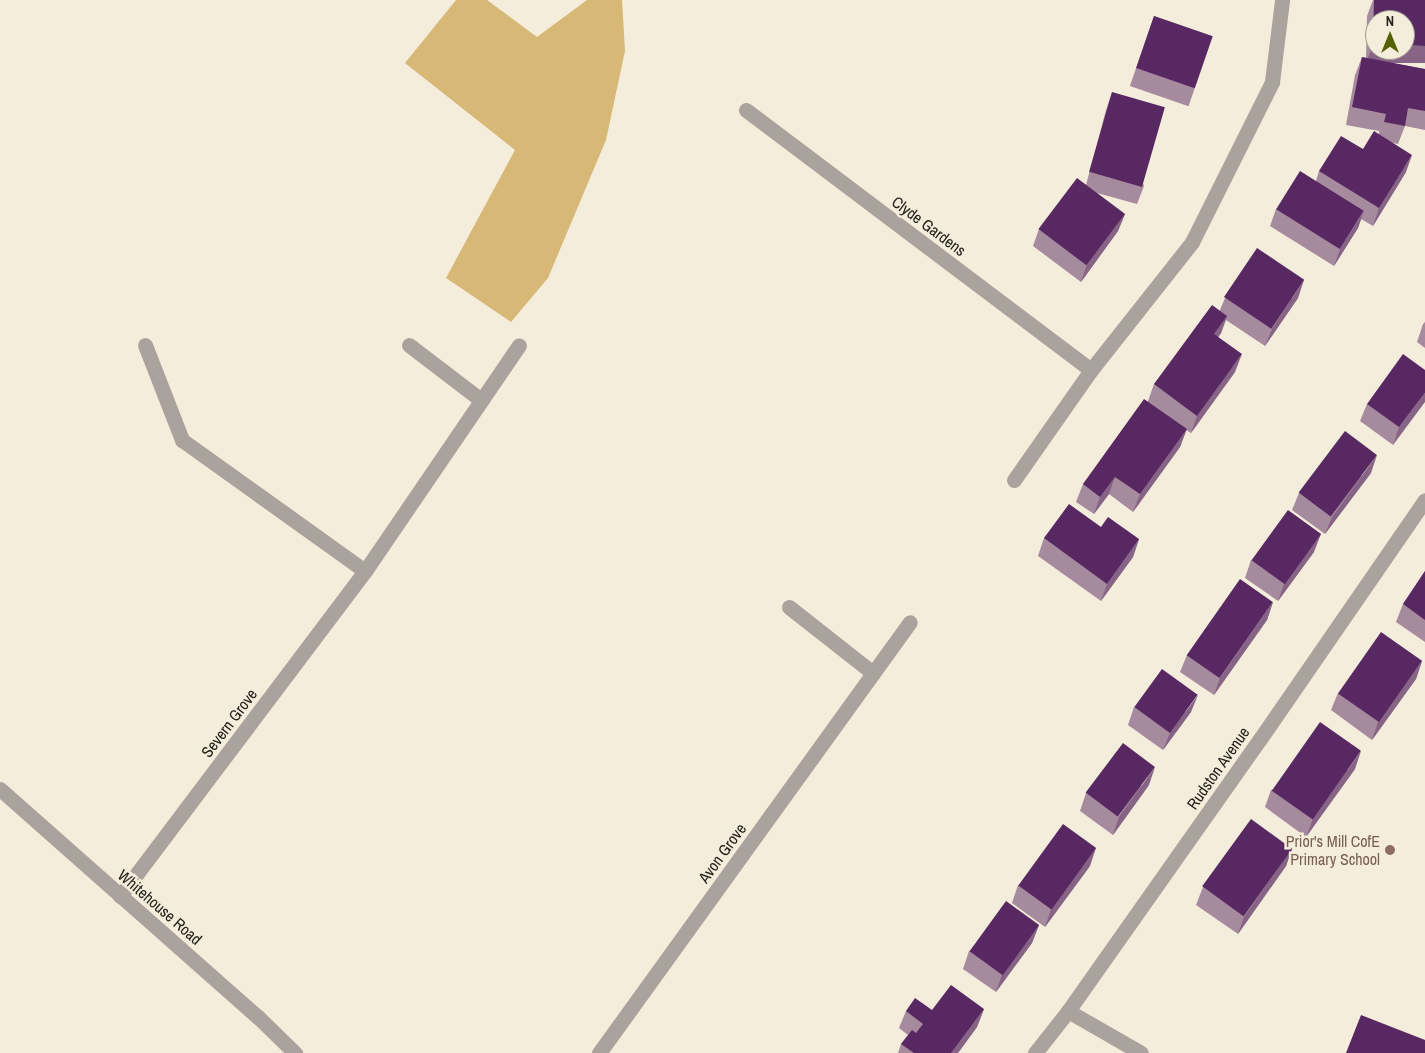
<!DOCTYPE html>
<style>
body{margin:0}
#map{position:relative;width:1425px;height:1053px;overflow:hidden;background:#f5eddb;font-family:"Archivo Narrow",sans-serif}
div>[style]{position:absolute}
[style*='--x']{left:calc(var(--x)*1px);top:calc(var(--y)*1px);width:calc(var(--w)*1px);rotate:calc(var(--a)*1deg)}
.green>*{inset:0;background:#d7b876}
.street>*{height:15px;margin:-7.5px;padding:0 7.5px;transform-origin:7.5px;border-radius:7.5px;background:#aaa39d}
.wall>*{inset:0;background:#a68a9e;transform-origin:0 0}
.shaded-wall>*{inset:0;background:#876386}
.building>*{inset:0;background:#582862;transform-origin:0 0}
.dots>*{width:14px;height:14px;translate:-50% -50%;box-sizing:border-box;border:2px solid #f5eddb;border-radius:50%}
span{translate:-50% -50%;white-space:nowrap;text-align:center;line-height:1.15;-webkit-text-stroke:5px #f5eddb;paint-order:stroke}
.street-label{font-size:16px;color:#24211a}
.education-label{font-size:16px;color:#785e54}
.right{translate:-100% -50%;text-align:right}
.north{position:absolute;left:1365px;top:10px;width:50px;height:50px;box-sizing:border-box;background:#f5eddb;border:1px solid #a19b8e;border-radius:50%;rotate:0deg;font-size:14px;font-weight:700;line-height:20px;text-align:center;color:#24211a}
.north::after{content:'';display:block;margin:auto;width:18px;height:22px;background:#546103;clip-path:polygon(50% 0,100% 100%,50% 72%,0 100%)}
</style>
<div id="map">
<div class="green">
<i style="clip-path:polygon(456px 0,487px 0,537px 37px,587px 0,622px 0,625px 51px,606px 140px,548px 278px,511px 322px,446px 278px,515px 150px,405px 63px)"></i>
</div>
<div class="street">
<i style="--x:746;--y:110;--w:432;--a:37"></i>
<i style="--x:145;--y:345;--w:102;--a:68.7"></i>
<i style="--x:182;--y:440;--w:225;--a:35.6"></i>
<i style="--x:409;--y:345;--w:91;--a:37.4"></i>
<i style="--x:1014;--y:480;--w:134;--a:-55"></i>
<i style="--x:1091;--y:370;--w:163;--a:-51.7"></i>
<i style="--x:1192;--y:242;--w:179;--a:-63.4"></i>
<i style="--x:1272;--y:82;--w:83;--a:-83"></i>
<i style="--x:789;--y:607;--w:107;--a:38.2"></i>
<i style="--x:0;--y:789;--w:344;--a:41.5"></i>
<i style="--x:258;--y:1017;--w:52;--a:44.2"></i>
<i style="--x:120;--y:896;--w:407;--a:-53"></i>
<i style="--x:365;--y:571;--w:273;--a:-55.7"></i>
<i style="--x:1068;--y:1011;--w:84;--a:29.9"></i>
<i style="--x:599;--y:1053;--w:531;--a:-54.19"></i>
<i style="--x:1035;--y:1053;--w:53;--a:-51.8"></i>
<i style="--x:1068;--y:1011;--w:333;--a:-54.8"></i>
<i style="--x:1260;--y:739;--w:290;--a:-55.4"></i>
</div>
<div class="wall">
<i style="clip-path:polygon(1373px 0,1425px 0,1425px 63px,1391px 63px,1425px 69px,1425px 130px,1405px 126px,1398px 144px,1393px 143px,1406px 172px,1373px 226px,1361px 219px,1358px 228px,1334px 266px,1270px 226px,1276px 209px,1316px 181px,1319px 171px,1363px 149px,1379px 134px,1379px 131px,1346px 125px,1355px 75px,1362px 57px,1366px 58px,1367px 16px)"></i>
<i style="left:1154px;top:16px;width:62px;height:74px;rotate:19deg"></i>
<i style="clip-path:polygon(1112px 92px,1144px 186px,1137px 204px,1097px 193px,1125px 214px,1118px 231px,1081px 282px,1033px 246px,1039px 229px,1086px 185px,1106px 110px)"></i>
<i style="clip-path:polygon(1225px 298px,1298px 298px,1265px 346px,1226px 320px,1221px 333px,1218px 338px,1235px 372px,1191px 433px,1186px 430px,1180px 447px,1133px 512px,1109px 494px,1094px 514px,1076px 502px,1083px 484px,1148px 401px,1154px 384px,1220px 310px)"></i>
<i style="clip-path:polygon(1425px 322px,1425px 348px,1417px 342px,1423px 324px)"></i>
<i style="clip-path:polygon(1425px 370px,1393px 445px,1360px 421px,1367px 404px)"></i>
<i style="clip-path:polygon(1371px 473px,1325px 534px,1292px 510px,1299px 493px)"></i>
<i style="clip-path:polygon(1044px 538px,1139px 539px,1133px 557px,1101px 601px,1038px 556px)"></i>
<i style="clip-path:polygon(1314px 552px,1278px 601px,1245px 578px,1251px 560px)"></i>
<i style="clip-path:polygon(1425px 571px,1425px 642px,1396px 622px,1403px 604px)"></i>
<i style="clip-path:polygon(1273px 602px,1267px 620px,1214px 695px,1180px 672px,1187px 655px)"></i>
<i style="clip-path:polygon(1422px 661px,1416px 679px,1372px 740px,1331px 710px,1338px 693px)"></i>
<i style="clip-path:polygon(1134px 707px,1191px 712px,1163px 750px,1128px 725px)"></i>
<i style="clip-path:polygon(1355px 769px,1306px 837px,1265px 807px,1271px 790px)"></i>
<i style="clip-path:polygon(1149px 785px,1113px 835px,1080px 811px,1086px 793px)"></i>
<i style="clip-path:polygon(1292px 849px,1286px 866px,1238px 934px,1196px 905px,1203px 887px)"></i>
<i style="clip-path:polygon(1090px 866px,1045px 927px,1012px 903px,1018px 885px)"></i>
<i style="clip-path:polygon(1039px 925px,1032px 943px,996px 992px,963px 969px,969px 951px)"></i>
<i style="clip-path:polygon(984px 1009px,977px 1027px,958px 1053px,898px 1053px,901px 1044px,908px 1035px,899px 1028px,906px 1011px)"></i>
</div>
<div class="shaded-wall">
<i style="clip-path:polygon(1373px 45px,1375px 45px,1375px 50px,1405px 50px,1405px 45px,1425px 46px,1425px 63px,1366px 63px)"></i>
<i style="clip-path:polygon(1412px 155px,1406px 172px,1373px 226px,1379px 208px)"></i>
<i style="clip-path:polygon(1364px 211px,1358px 228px,1334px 266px,1340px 249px)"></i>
<i style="clip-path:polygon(1125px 214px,1118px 231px,1081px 282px,1087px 264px)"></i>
<i style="clip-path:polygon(1304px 280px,1298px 298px,1265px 346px,1272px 329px)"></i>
<i style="clip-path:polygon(1227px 316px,1221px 333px,1207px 352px,1214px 334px)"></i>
<i style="clip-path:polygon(1242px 354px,1235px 372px,1191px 433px,1197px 416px)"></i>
<i style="clip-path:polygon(1425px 393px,1425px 402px,1393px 445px,1399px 427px)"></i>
<i style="clip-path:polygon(1187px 429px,1180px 447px,1133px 512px,1140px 494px)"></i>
<i style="clip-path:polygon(1377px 455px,1371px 473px,1325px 534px,1332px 517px)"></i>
<i style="clip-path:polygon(1115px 477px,1109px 494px,1094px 514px,1100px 497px)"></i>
<i style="clip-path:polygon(1321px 534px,1314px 552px,1278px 601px,1284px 584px)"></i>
<i style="clip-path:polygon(1139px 539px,1133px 557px,1101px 601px,1107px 584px)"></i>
<i style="clip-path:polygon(1273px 602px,1267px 620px,1214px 695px,1220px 678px)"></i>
<i style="clip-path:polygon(1422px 661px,1416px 679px,1372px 740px,1378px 722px)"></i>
<i style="clip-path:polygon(1198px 695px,1191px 712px,1163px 750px,1170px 733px)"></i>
<i style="clip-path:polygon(1361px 751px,1355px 769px,1306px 837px,1313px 819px)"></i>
<i style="clip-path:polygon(1155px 767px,1149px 785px,1113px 835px,1119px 817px)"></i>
<i style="clip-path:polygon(1096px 848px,1090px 866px,1045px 927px,1051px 909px)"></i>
<i style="clip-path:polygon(1292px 849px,1286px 866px,1238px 934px,1244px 917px)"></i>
<i style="clip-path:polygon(1039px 925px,1032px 943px,996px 992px,1002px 975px)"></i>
<i style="clip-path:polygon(984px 1009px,977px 1027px,958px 1053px,951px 1053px)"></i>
</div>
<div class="building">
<i style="clip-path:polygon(1374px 0,1425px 0,1425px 46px,1405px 45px,1405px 20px,1375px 20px,1375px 45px,1373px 45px)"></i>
<i style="left:1154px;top:16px;width:62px;height:55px;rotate:19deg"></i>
<i style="clip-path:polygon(1362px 57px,1425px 69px,1425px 111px,1408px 108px,1405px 126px,1384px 122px,1386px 114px,1352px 107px)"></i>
<i style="left:1112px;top:92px;width:55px;height:83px;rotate:16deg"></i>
<i style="clip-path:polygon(1374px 131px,1412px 155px,1379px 208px,1319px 171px,1341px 136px,1363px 149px)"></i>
<i style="left:1300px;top:171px;width:75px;height:45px;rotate:32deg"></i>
<i style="left:1077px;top:178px;width:60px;height:64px;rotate:37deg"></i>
<i style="left:1257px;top:248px;width:57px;height:59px;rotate:34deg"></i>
<i style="clip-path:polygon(1212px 305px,1227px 316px,1214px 334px,1242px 354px,1197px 416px,1154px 384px)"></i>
<i style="clip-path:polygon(1403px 354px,1425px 370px,1425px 393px,1399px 427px,1367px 404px)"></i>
<i style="clip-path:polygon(1144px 399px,1187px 429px,1140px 494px,1115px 477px,1100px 497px,1083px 484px)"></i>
<i style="left:1345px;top:431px;width:40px;height:77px;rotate:37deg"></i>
<i style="clip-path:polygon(1069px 504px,1101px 527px,1108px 517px,1139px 539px,1107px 584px,1044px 538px)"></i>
<i style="left:1288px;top:510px;width:41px;height:62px;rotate:36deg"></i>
<i style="clip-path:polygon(1425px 571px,1425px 620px,1403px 604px)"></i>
<i style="left:1240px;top:579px;width:40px;height:93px;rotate:35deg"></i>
<i style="left:1381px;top:632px;width:50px;height:75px;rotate:35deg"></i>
<i style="left:1162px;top:669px;width:44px;height:47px;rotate:36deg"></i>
<i style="left:1320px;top:722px;width:50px;height:84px;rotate:35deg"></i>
<i style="left:1123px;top:743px;width:40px;height:62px;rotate:37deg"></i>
<i style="left:1251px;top:819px;width:51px;height:83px;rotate:36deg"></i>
<i style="left:1063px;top:824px;width:41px;height:76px;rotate:36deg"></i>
<i style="left:1006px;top:901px;width:41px;height:62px;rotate:36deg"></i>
<i style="clip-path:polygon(951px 985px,984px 1009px,951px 1053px,914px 1053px,901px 1044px,912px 1030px,916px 1033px,923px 1024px,906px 1011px,915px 998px,932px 1010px)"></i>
<i style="clip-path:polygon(1361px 1015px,1425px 1040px,1425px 1053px,1346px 1053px)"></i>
</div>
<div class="dots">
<i style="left:1390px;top:850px;background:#8d6e63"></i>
</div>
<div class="street-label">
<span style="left:929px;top:226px;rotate:37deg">Clyde Gardens</span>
<span style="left:229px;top:723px;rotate:-53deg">Severn Grove</span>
<span style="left:1218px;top:768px;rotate:-55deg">Rudston Avenue</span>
<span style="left:722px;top:853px;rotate:-54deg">Avon Grove</span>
<span style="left:160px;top:907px;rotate:41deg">Whitehouse Road</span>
</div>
<div class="education-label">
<span class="right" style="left:1380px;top:850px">Prior's Mill CofE<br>Primary School</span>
</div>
<div class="north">N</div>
</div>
